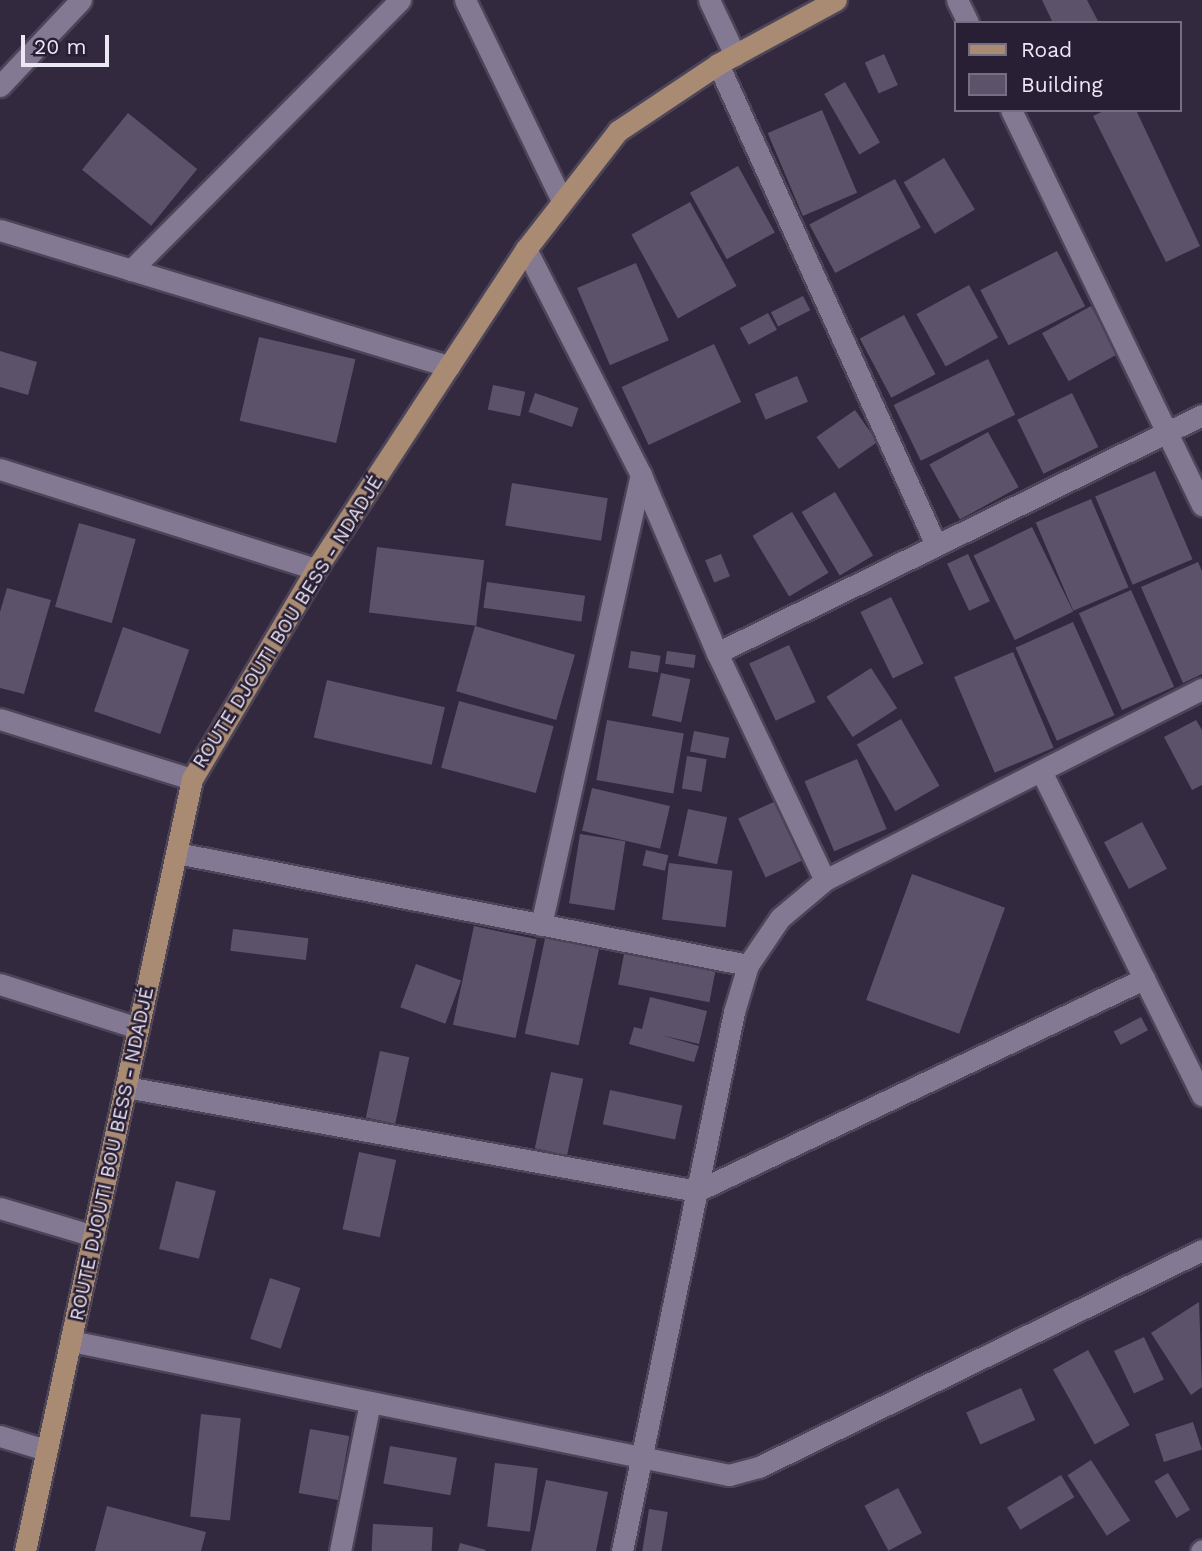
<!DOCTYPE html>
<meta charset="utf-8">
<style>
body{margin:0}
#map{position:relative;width:1202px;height:1551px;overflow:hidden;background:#32293f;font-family:"Work Sans",sans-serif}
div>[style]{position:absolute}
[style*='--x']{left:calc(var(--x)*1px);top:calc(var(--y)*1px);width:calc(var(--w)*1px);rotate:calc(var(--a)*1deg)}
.building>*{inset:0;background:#5c536b;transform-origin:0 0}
.roads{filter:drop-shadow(2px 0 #4c4457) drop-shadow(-2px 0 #4c4457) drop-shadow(0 2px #4c4457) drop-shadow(0 -2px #4c4457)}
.minor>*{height:21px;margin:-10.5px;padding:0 10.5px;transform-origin:10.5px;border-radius:10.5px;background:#837993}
.major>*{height:21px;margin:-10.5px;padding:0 10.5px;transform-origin:10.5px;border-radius:10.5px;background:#a98a73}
span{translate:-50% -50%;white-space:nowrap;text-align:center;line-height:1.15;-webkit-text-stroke:5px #281f35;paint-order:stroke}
.street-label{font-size:19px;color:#ece7f5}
.legend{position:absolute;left:954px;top:21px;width:228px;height:91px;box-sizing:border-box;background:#281f35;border:2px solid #766f82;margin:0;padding:9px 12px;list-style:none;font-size:21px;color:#ece7f5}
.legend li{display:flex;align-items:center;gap:14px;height:35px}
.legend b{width:35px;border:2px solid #766f82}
.scale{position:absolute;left:21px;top:35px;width:88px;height:32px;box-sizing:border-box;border:4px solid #ece7f5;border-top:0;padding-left:9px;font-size:21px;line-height:24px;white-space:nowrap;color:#ece7f5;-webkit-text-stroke:5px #281f35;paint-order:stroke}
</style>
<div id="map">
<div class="building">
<i style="clip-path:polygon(1042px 0,1087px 0,1099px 23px,1053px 23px)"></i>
<i style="left:884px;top:54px;width:34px;height:21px;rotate:66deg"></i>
<i style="left:845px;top:82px;width:70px;height:24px;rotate:60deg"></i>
<i style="left:822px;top:110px;width:90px;height:59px;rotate:67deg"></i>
<i style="clip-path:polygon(1106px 110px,1136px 110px,1200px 246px,1166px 262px,1093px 116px)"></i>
<i style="left:128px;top:113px;width:89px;height:73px;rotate:39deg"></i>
<i style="left:944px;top:158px;width:60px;height:47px;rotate:59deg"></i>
<i style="left:738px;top:166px;width:76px;height:55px;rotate:61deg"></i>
<i style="left:895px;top:179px;width:55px;height:97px;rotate:62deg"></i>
<i style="left:690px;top:202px;width:96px;height:67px;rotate:61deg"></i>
<i style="left:1057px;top:251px;width:62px;height:86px;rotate:63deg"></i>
<i style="left:636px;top:263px;width:84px;height:64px;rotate:67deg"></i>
<i style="left:969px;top:285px;width:60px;height:60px;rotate:61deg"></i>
<i style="left:803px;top:296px;width:16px;height:36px;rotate:63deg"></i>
<i style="left:1091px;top:306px;width:55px;height:56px;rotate:61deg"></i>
<i style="left:768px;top:313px;width:19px;height:32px;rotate:62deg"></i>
<i style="left:904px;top:315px;width:67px;height:50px;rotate:62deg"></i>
<i style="left:259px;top:337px;width:99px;height:86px;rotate:13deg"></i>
<i style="left:714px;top:344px;width:64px;height:102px;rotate:65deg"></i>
<i style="clip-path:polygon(0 351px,37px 362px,28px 395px,0 387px)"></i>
<i style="left:988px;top:359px;width:62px;height:105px;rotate:64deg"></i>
<i style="left:797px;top:376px;width:28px;height:46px;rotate:67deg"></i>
<i style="left:493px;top:385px;width:33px;height:25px;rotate:12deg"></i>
<i style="left:535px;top:393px;width:46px;height:20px;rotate:19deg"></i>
<i style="left:1072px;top:393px;width:60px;height:61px;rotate:64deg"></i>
<i style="left:855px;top:410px;width:39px;height:47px;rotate:55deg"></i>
<i style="left:988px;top:432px;width:63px;height:67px;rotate:61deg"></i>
<i style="left:1155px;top:471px;width:96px;height:65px;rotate:67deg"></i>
<i style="left:512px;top:483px;width:97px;height:43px;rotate:9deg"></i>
<i style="left:835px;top:492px;width:74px;height:39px;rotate:59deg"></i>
<i style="left:1091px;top:499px;width:96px;height:60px;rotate:67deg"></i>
<i style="left:792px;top:512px;width:71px;height:46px;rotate:59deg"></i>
<i style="left:79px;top:523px;width:59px;height:87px;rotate:16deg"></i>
<i style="left:1032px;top:527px;width:94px;height:65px;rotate:64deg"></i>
<i style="left:377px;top:547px;width:108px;height:66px;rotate:7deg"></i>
<i style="left:721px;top:554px;width:24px;height:17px;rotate:68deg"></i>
<i style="left:968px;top:554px;width:52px;height:23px;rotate:65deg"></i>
<i style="clip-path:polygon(1198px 562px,1202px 571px,1202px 674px,1183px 683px,1141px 587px)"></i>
<i style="left:487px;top:582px;width:99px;height:26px;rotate:8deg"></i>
<i style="clip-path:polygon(7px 588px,51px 600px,24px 694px,0 688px,0 612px)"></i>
<i style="left:1131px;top:590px;width:106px;height:57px;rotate:66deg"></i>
<i style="left:891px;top:597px;width:74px;height:34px;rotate:64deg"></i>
<i style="left:1073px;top:622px;width:102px;height:63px;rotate:66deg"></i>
<i style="left:475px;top:626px;width:104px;height:68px;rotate:16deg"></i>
<i style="left:123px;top:627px;width:70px;height:89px;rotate:19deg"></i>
<i style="left:789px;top:645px;width:63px;height:44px;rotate:65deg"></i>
<i style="left:631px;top:651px;width:30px;height:17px;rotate:9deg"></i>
<i style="left:667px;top:651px;width:29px;height:13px;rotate:8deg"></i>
<i style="left:1013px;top:652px;width:104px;height:64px;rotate:67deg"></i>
<i style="left:871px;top:668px;width:48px;height:53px;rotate:57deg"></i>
<i style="left:661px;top:673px;width:30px;height:44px;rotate:12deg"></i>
<i style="left:327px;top:680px;width:121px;height:59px;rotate:13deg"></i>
<i style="left:459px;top:701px;width:98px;height:69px;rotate:15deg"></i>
<i style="left:901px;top:719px;width:77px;height:51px;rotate:60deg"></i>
<i style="left:607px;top:720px;width:78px;height:61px;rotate:10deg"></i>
<i style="clip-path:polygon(1196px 720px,1202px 730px,1202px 785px,1192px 790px,1164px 737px)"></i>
<i style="left:694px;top:731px;width:36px;height:21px;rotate:11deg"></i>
<i style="left:687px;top:756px;width:20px;height:33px;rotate:9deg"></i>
<i style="left:857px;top:759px;width:76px;height:57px;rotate:67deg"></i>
<i style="left:592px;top:788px;width:80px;height:44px;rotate:13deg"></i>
<i style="left:778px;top:800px;width:65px;height:44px;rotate:65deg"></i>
<i style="left:688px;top:809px;width:40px;height:48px;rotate:12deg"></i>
<i style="left:1142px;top:822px;width:53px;height:43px;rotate:62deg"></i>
<i style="left:580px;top:834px;width:46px;height:70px;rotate:9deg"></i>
<i style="left:646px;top:850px;width:23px;height:16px;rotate:13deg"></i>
<i style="left:669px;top:863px;width:64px;height:57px;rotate:7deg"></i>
<i style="left:912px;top:874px;width:99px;height:134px;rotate:20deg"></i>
<i style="left:474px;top:926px;width:64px;height:101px;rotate:12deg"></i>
<i style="left:233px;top:929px;width:76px;height:22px;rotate:7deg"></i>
<i style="left:546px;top:934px;width:55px;height:102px;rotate:12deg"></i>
<i style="left:624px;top:954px;width:93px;height:31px;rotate:11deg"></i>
<i style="left:416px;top:964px;width:48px;height:46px;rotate:20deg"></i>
<i style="clip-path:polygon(650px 997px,707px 1011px,699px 1044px,661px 1035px,699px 1046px,694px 1062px,629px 1044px,634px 1027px,642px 1029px)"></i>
<i style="left:1141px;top:1017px;width:15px;height:31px;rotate:62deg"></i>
<i style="left:380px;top:1051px;width:30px;height:68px;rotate:12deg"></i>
<i style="left:551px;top:1072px;width:33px;height:78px;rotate:12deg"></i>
<i style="left:610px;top:1090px;width:74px;height:35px;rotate:12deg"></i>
<i style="left:359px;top:1152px;width:38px;height:79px;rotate:12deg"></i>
<i style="left:176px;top:1181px;width:41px;height:70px;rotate:14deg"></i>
<i style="left:270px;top:1278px;width:32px;height:64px;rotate:18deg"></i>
<i style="clip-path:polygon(1199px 1302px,1202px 1387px,1191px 1395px,1151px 1333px)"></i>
<i style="left:1144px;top:1337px;width:47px;height:33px;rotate:65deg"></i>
<i style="left:1088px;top:1350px;width:86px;height:40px;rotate:61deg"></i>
<i style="left:1021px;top:1388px;width:35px;height:60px;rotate:66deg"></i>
<i style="left:201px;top:1414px;width:40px;height:103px;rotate:6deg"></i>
<i style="left:1193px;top:1422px;width:29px;height:40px;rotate:72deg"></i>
<i style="left:310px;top:1429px;width:40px;height:65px;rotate:10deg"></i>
<i style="left:390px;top:1446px;width:68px;height:38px;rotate:10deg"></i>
<i style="left:1091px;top:1460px;width:72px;height:28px;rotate:57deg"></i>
<i style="left:495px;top:1463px;width:43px;height:64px;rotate:7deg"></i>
<i style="left:1168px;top:1473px;width:43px;height:16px;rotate:59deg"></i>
<i style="left:1061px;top:1475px;width:26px;height:63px;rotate:59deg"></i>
<i style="clip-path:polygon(546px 1480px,608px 1492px,596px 1551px,531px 1551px)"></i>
<i style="left:898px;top:1488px;width:51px;height:38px;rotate:62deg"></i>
<i style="clip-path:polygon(107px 1506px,206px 1532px,201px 1551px,95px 1551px)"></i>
<i style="left:649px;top:1509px;width:19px;height:43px;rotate:9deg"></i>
<i style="left:373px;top:1524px;width:60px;height:27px;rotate:3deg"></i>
<i style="clip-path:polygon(460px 1543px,486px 1550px,485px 1551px,458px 1551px)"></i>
</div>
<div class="roads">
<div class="minor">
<i style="--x:465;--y:0;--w:223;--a:64.2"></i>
<i style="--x:709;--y:0;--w:61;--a:64.7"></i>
<i style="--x:957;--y:0;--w:25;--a:64"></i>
<i style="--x:718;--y:64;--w:528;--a:65.62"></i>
<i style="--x:0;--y:86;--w:118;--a:-46.7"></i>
<i style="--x:1011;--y:110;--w:439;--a:64.2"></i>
<i style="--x:0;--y:230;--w:469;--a:16.9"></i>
<i style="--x:526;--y:249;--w:254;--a:63"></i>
<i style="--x:641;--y:475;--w:194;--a:66.9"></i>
<i style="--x:717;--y:653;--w:251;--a:64.6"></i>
<i style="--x:131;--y:270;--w:381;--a:-45.1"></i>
<i style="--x:0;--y:469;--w:331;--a:17.6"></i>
<i style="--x:717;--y:653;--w:540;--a:-26.14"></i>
<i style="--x:0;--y:719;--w:201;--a:17.4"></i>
<i style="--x:1041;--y:771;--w:362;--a:63.6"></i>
<i style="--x:177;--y:853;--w:582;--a:11.1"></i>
<i style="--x:541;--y:925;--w:461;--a:-77.5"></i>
<i style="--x:0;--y:984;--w:145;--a:17.7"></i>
<i style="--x:126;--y:1087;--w:580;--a:10.32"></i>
<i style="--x:697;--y:1191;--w:495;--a:-25.4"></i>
<i style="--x:0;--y:1208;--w:98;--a:16.6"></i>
<i style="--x:71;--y:1341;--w:672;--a:11.51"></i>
<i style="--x:729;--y:1475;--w:31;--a:-15"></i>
<i style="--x:759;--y:1467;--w:493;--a:-26.1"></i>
<i style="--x:0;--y:1436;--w:48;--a:16.9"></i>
<i style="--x:340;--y:1551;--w:152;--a:-78.6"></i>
<i style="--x:622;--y:1551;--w:551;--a:-78.26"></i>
<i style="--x:734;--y:1012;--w:49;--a:-73.4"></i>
<i style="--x:748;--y:965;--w:57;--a:-55.8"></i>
<i style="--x:780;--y:918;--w:59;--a:-40.2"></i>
<i style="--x:825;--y:880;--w:423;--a:-26.9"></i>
<i style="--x:1201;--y:1551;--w:1;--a:-45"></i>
</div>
<div class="major">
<i style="--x:25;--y:1551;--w:790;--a:-77.79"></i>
<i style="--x:192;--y:779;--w:244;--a:-59.4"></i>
<i style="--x:316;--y:569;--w:243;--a:-56.8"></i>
<i style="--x:449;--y:366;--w:140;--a:-56.7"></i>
<i style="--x:526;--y:249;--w:150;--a:-52.1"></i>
<i style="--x:618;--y:131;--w:120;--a:-33.8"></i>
<i style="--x:718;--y:64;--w:134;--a:-28.5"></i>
</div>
</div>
<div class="street-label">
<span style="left:288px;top:622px;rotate:-58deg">ROUTE DJOUTI BOU BESS - NDADJÉ</span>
<span style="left:112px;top:1154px;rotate:-78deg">ROUTE DJOUTI BOU BESS - NDADJÉ</span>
</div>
<ul class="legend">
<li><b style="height:9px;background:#a98a73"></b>Road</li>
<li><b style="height:19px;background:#5c536b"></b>Building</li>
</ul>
<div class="scale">20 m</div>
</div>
